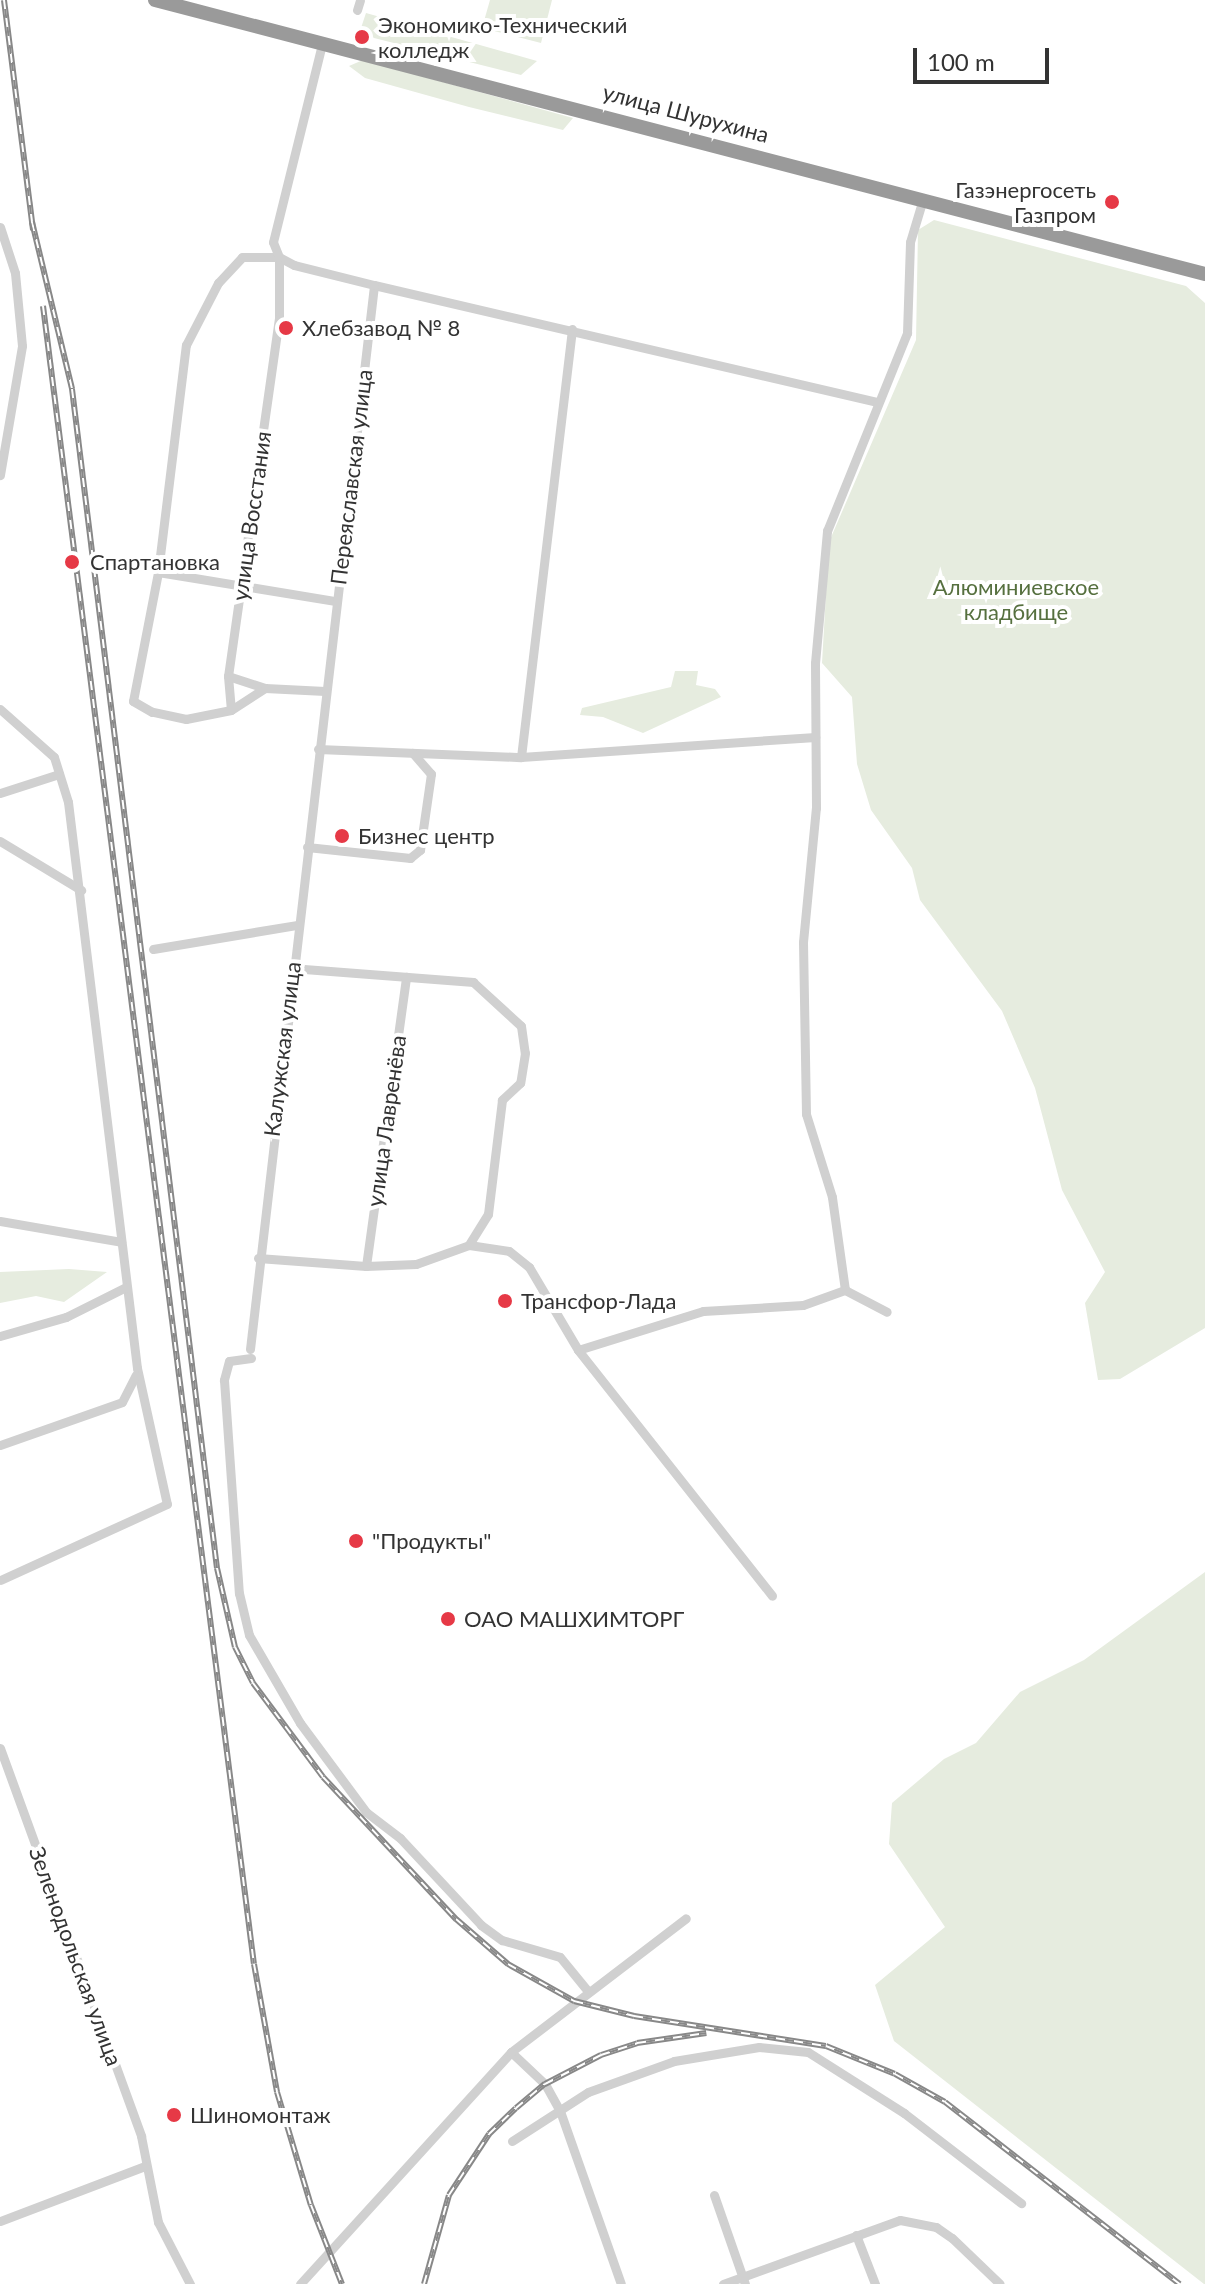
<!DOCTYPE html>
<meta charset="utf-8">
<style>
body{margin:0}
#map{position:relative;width:1205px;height:2284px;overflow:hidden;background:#fff;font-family:Lato,sans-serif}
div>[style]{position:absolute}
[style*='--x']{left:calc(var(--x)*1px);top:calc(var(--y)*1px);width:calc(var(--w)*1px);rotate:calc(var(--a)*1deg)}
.green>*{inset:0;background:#e6ecdf}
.minor>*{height:9px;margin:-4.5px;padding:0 4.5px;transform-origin:4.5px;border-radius:4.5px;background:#d0d0d0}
.highway>*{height:14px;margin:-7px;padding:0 7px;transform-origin:7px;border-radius:7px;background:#9a9a9a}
.rail>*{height:6px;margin-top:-3px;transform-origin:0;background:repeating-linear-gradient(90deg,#fff 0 9px,#888 0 18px);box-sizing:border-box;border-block:2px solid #888}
.dots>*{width:22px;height:22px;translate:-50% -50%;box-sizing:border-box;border:4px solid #fff;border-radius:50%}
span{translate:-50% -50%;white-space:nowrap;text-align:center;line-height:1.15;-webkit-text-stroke:8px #fff;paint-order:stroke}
.poi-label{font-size:22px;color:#333}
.left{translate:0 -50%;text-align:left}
.right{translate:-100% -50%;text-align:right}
.street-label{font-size:22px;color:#333}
.park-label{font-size:22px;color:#56703f}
.scale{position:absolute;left:913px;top:48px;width:136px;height:36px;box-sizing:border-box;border:4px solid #333;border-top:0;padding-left:10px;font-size:24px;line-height:28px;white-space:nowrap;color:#333;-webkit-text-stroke:6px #fff;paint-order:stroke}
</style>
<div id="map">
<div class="green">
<i style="clip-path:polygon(490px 0,552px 0,541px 43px,482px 28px)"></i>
<i style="clip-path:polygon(366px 13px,537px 61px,521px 75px,374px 38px,361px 28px)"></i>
<i style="clip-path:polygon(363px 60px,573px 118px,563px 130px,469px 107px,365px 78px,349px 66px)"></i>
<i style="clip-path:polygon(934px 220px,1186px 286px,1205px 303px,1205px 1328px,1120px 1379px,1098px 1380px,1085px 1303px,1105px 1272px,1062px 1190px,1035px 1088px,1002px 1011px,920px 900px,912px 868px,871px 810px,857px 764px,852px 697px,822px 663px,829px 542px,916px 340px,918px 230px)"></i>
<i style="clip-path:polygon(675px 671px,698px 671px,696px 685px,715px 689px,721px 697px,643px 733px,603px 717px,580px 715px,582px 708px,671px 687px)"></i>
<i style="clip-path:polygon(69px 1269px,107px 1272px,64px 1302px,36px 1296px,0 1303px,0 1272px)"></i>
<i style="clip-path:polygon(1205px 1572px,1205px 2284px,1204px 2284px,894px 2041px,875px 1985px,945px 1927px,889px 1844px,892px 1803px,944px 1759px,976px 1743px,1020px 1692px,1084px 1660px)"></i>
</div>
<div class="minor">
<i style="--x:357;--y:10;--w:10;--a:-73"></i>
<i style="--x:0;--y:227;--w:48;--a:71.9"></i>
<i style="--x:15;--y:273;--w:73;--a:84.5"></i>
<i style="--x:22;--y:346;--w:131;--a:99.7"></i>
<i style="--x:374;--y:285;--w:516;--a:13.09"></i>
<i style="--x:158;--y:572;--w:180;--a:9.3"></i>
<i style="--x:228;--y:676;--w:34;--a:85"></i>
<i style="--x:265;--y:688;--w:40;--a:147.1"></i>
<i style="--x:231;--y:710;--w:46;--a:168.7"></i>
<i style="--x:186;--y:719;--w:35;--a:-168"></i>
<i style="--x:152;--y:712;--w:22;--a:-150"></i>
<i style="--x:133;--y:701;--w:131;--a:-79"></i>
<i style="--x:158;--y:572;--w:229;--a:-83"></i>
<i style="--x:186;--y:345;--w:70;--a:-62.7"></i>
<i style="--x:218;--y:283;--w:35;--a:-47"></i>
<i style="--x:242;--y:257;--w:37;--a:0"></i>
<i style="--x:279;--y:257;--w:61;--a:90"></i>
<i style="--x:279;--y:318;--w:362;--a:98.1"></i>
<i style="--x:228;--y:676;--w:39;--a:18"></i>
<i style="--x:265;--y:688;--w:60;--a:2.9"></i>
<i style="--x:0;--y:709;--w:72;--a:41.6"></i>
<i style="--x:54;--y:757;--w:47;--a:72.7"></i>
<i style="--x:68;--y:802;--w:570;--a:83.05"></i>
<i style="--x:137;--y:1368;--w:139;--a:77.6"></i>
<i style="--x:167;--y:1504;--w:183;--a:155.5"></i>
<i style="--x:318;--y:749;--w:203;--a:2.3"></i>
<i style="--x:521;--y:757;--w:295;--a:-3.9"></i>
<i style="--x:521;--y:757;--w:431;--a:-83.2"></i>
<i style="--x:0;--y:793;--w:62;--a:-17.9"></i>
<i style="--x:0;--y:841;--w:95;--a:31.2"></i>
<i style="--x:307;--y:847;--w:104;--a:6.1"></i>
<i style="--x:410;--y:858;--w:13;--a:-39"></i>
<i style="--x:420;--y:850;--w:77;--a:-81.8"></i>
<i style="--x:431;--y:774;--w:28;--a:-131"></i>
<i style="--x:153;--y:949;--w:145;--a:-9.5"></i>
<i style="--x:291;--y:968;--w:183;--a:4.4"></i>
<i style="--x:473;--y:982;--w:65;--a:42.5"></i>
<i style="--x:521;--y:1026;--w:27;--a:82"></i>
<i style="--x:525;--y:1053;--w:30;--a:99"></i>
<i style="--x:520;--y:1083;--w:25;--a:137"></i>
<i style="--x:502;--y:1100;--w:115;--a:97"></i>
<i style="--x:488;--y:1214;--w:36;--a:122"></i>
<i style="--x:0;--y:1221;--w:123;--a:9.8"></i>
<i style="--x:258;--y:1258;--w:108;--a:4.2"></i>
<i style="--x:366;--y:1266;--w:50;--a:-2.3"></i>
<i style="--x:416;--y:1264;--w:56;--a:-19.7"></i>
<i style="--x:469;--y:1245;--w:40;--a:8.5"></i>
<i style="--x:509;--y:1251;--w:26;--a:39"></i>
<i style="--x:529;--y:1267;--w:96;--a:59.4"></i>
<i style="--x:578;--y:1350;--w:313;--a:51.7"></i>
<i style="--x:366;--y:1266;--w:292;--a:-82.1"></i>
<i style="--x:845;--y:1290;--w:94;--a:-98"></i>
<i style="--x:832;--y:1197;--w:87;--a:-107.4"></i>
<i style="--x:806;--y:1114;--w:172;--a:-91"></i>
<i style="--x:803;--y:942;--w:135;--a:-84.5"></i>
<i style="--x:816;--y:808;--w:145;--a:-90.4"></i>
<i style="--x:815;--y:663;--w:133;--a:-84.8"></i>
<i style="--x:827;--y:531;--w:214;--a:-68"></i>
<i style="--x:907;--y:333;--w:91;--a:-88.1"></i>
<i style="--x:910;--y:242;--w:45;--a:-73.2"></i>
<i style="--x:0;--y:1336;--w:69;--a:-16.1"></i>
<i style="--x:66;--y:1317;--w:67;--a:-26.6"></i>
<i style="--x:250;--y:1349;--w:1071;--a:-83.35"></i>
<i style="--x:374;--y:285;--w:82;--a:-166"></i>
<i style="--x:294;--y:265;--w:17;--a:-152"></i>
<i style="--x:279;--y:257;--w:16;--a:-112"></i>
<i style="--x:273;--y:242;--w:204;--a:-76.1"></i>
<i style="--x:578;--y:1350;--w:131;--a:-17.3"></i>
<i style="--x:703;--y:1311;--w:100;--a:-3.4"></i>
<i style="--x:803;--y:1305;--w:45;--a:-19.7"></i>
<i style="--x:845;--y:1290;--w:47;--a:27.6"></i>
<i style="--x:251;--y:1358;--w:22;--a:172"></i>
<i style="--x:229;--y:1361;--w:20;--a:105"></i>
<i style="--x:224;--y:1380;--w:214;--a:86"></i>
<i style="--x:239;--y:1593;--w:43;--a:76.6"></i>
<i style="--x:249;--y:1635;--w:102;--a:59.9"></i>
<i style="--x:300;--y:1723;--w:111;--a:53.4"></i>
<i style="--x:366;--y:1812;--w:43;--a:37.4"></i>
<i style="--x:400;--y:1838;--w:119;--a:47"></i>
<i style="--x:481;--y:1925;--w:26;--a:36"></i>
<i style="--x:502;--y:1940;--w:60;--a:16.3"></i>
<i style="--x:560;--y:1957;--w:43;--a:50.7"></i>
<i style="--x:0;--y:1445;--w:129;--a:-19.4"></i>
<i style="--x:122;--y:1402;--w:30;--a:-63"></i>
<i style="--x:0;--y:1748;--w:413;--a:70"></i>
<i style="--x:141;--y:2136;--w:88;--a:78.8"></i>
<i style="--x:158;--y:2222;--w:70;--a:62.7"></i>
<i style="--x:511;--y:2052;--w:47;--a:43.3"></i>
<i style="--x:545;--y:2084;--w:31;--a:61"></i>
<i style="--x:560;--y:2111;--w:183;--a:70.6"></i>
<i style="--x:512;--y:2141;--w:90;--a:-32.8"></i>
<i style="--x:588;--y:2092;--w:91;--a:-19.8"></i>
<i style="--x:674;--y:2061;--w:86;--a:-9.4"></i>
<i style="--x:759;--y:2047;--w:49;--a:5.8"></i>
<i style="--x:808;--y:2052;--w:114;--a:32.4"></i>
<i style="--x:904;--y:2113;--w:148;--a:37.6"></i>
<i style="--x:714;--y:2195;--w:94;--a:70.8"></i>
<i style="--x:0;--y:2221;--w:155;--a:-20.8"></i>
<i style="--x:856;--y:2235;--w:53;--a:68.8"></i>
<i style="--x:300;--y:2284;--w:314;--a:-47.7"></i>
<i style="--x:511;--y:2052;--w:220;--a:-37.4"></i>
<i style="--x:723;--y:2284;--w:188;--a:-19.9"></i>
<i style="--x:900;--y:2220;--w:37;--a:11"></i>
<i style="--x:936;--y:2227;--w:19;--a:35"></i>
<i style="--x:952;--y:2238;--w:66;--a:43.8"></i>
</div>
<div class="highway">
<i style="--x:155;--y:0;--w:1085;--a:14.63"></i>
</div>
<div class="rail">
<i style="--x:4;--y:0;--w:232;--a:82.8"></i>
<i style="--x:32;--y:222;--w:172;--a:76.5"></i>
<i style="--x:72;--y:389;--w:1188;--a:82.99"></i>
<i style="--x:217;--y:1568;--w:81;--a:77.2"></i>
<i style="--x:235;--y:1647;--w:40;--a:63.4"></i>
<i style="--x:253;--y:1683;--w:117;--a:53.3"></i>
<i style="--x:323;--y:1777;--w:195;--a:46.9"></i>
<i style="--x:456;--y:1919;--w:69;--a:40.9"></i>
<i style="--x:508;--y:1964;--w:76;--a:29.3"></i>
<i style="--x:574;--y:2001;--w:62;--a:14"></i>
<i style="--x:634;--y:2016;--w:194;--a:8.9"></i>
<i style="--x:826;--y:2046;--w:74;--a:22.1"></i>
<i style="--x:895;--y:2074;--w:57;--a:29.2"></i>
<i style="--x:945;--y:2102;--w:297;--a:37.8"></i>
<i style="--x:43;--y:306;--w:1671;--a:82.75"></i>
<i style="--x:254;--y:1964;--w:130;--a:79.8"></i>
<i style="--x:277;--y:2092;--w:118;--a:73.3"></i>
<i style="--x:311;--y:2205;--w:85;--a:68.6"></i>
<i style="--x:424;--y:2284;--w:92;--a:-74.3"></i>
<i style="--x:449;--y:2195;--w:73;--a:-56.7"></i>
<i style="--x:489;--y:2134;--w:37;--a:-44"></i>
<i style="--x:516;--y:2108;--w:38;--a:-40"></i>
<i style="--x:545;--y:2084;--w:63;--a:-27.4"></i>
<i style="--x:601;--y:2055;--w:38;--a:-18"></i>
<i style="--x:637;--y:2043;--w:70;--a:-8.2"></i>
</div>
<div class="dots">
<i style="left:362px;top:37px;background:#e63946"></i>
<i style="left:1112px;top:202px;background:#e63946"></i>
<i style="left:286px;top:328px;background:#e63946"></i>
<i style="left:72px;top:562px;background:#e63946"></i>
<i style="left:342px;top:836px;background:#e63946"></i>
<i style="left:505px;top:1301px;background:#e63946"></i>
<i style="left:356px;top:1541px;background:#e63946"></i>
<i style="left:448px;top:1619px;background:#e63946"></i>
<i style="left:174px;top:2115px;background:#e63946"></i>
</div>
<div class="poi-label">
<span class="left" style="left:378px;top:37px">Экономико-Технический<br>колледж</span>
<span class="right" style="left:1096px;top:202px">Газэнергосеть<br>Газпром</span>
<span class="left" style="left:302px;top:328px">Хлебзавод № 8</span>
<span class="left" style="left:90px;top:562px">Спартановка</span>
<span class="left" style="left:358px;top:836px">Бизнес центр</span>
<span class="left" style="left:521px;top:1301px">Трансфор-Лада</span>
<span class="left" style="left:372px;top:1541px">"Продукты"</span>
<span class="left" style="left:464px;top:1619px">ОАО МАШХИМТОРГ</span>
<span class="left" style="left:190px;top:2115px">Шиномонтаж</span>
</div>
<div class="street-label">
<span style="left:686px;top:113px;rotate:15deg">улица Шурухина</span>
<span style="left:351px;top:477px;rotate:-83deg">Переяславская улица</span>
<span style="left:251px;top:516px;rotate:-82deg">улица Восстания</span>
<span style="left:282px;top:1049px;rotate:-83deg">Калужская улица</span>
<span style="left:386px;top:1121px;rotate:-82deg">улица Лавренёва</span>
<span style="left:76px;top:1956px;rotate:70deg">Зеленодольская улица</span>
</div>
<div class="park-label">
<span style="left:1016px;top:599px">Алюминиевское<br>кладбище</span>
</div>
<div class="scale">100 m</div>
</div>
